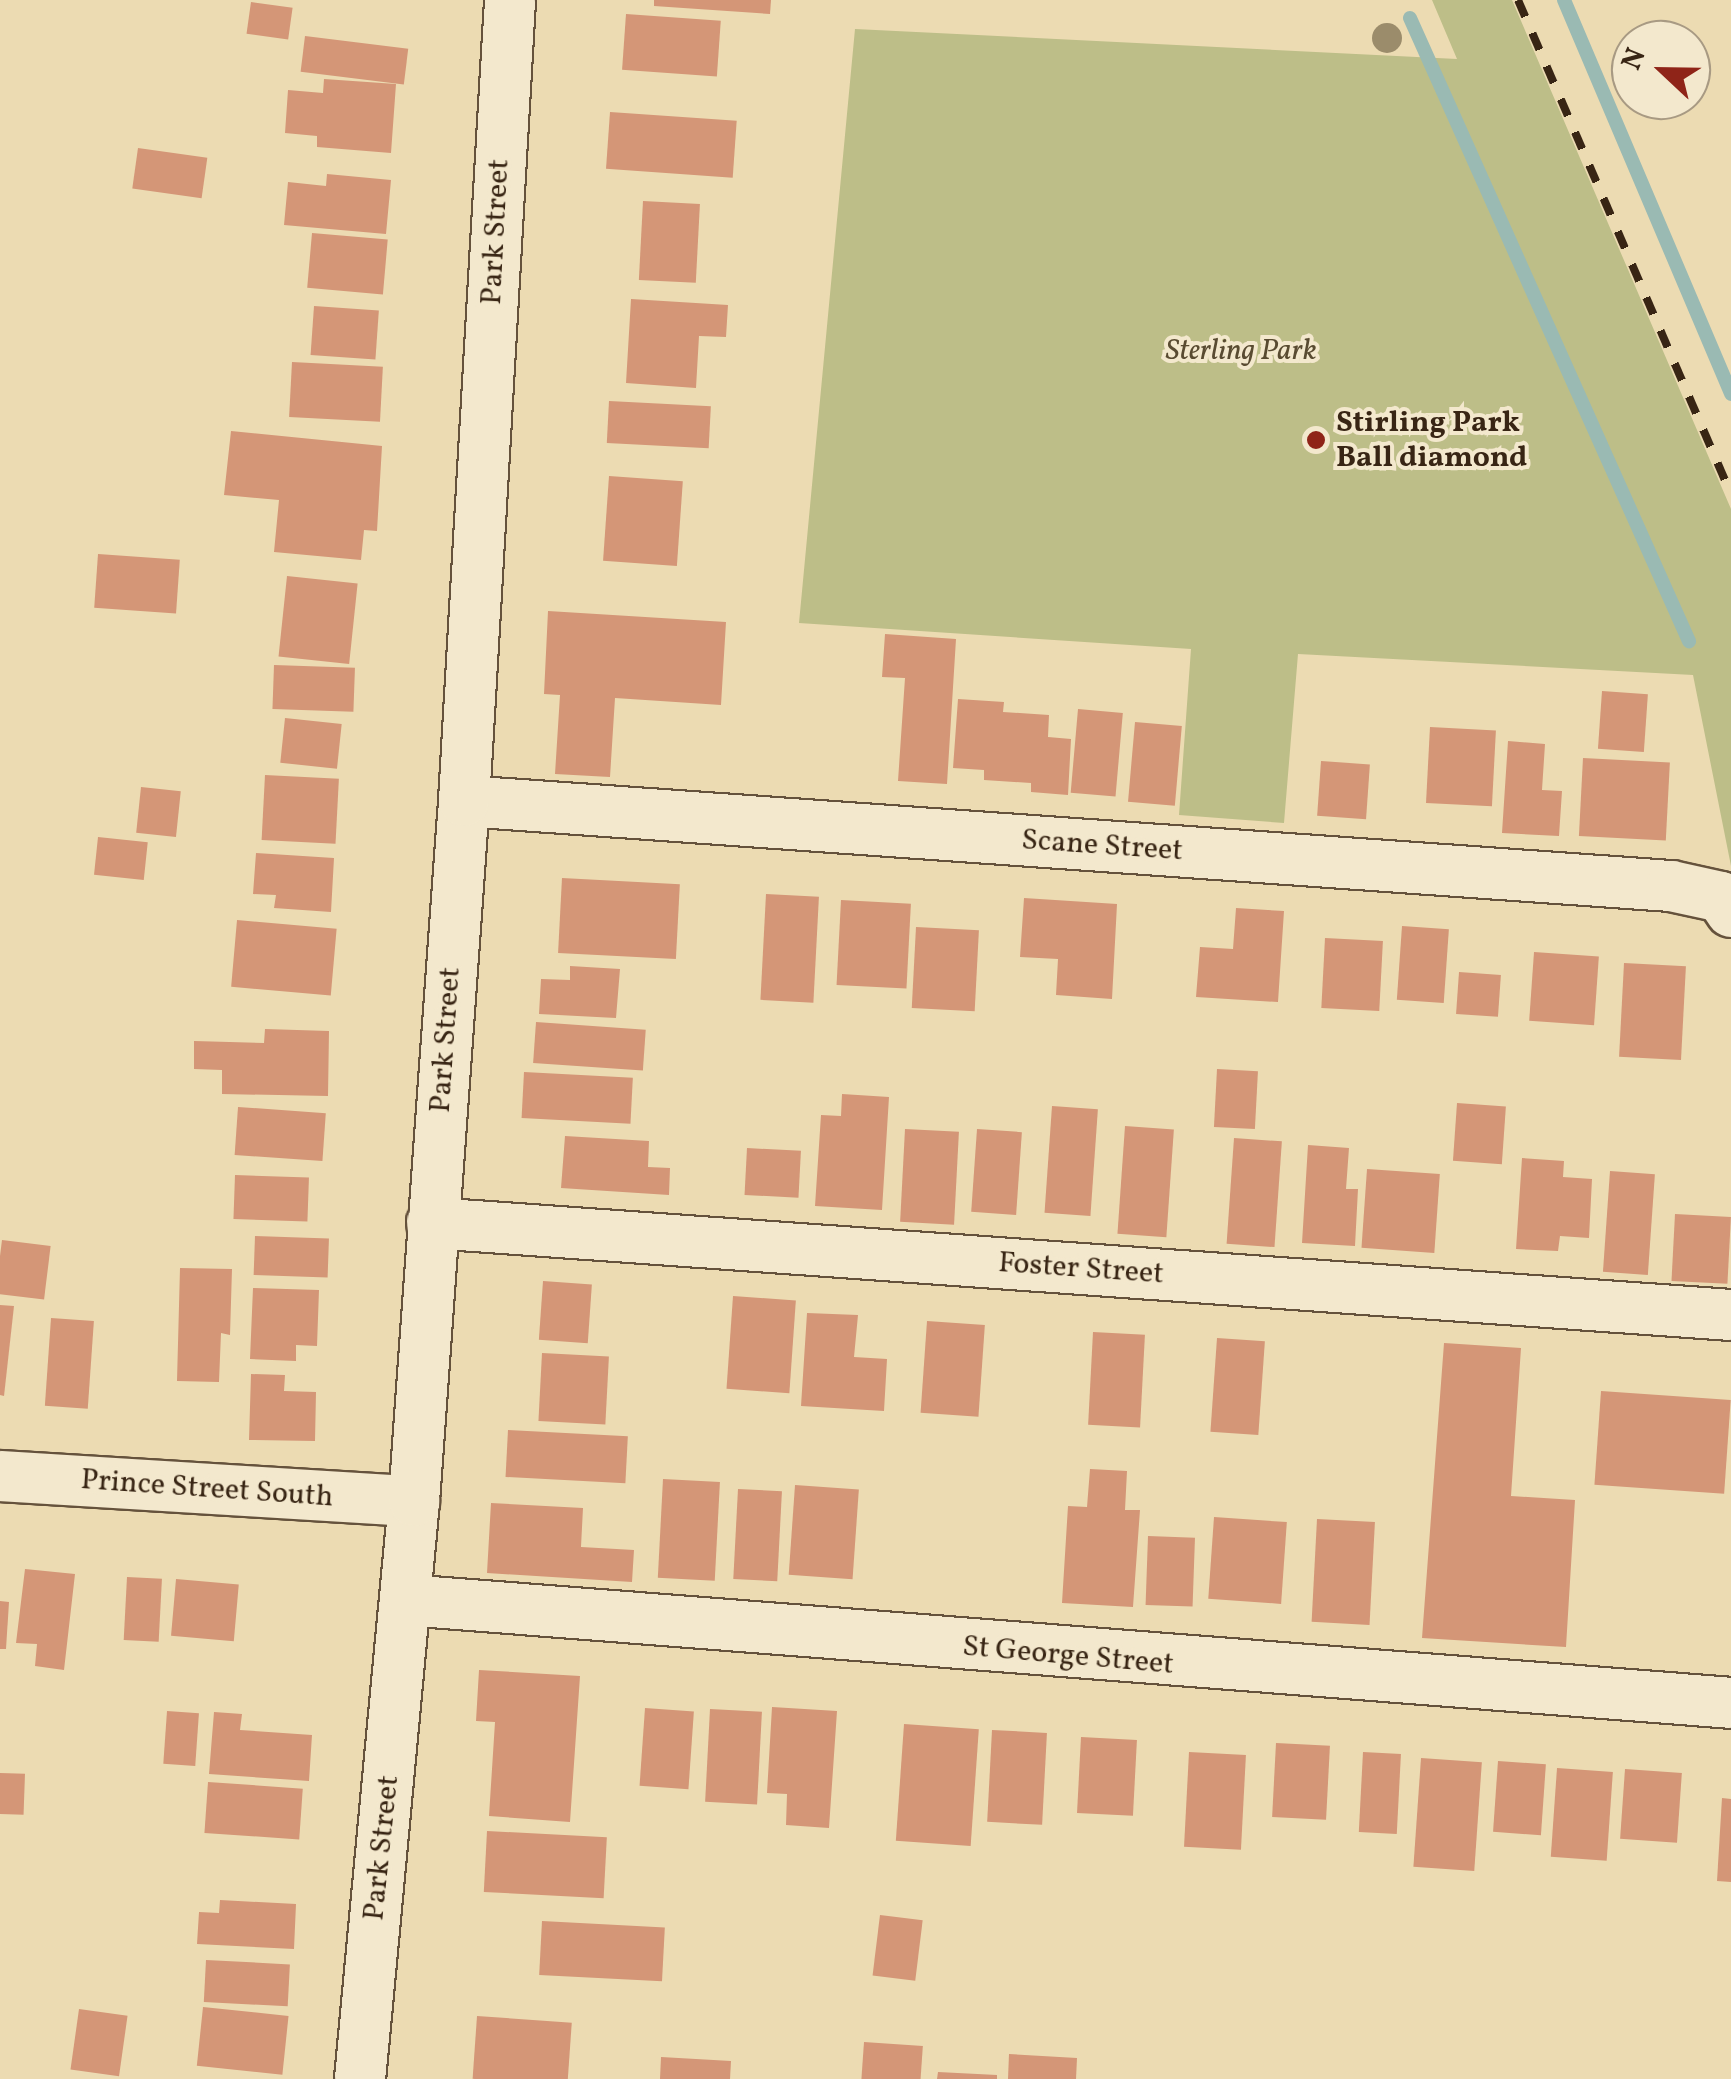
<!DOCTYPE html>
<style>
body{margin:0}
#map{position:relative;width:1731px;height:2079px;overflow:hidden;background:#ecdbb2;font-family:Vollkorn,serif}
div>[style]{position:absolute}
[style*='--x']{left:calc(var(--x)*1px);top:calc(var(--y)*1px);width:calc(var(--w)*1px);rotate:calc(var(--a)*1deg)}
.green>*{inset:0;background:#bdbe88}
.stream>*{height:14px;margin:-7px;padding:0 7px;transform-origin:7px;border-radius:7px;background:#9abab3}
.building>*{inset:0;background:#d49677;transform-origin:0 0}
.roads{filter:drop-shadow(2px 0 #65523c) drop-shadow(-2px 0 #65523c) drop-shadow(0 2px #65523c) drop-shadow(0 -2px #65523c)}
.minor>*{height:50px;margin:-25px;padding:0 25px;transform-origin:25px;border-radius:25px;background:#f3e8cd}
.rail>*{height:8px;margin-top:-4px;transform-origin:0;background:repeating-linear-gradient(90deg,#382514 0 18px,transparent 0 36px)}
.trees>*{width:30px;height:30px;margin:-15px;border-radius:50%;background:#9b8c6b}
.dots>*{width:28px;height:28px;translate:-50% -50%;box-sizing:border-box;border:5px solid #f3e8cd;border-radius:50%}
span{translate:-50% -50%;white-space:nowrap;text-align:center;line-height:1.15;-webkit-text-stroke:8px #f3e8cd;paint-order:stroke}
.street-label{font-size:30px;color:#382514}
.park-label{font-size:30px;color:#594b31;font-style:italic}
.poi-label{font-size:30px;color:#382514;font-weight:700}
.left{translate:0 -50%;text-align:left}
.north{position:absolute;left:1611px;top:20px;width:100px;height:100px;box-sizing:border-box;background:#f3e8cd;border:2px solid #a89a83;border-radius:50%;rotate:292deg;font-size:28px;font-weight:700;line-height:40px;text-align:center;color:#382514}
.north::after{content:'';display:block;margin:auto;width:35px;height:45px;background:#8f2418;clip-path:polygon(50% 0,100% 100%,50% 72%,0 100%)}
</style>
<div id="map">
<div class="green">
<i style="clip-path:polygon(1432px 0,1512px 0,1731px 509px,1731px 866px,1693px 675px,1298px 654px,1284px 823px,1179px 815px,1191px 649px,799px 623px,855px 29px,1457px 59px)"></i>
</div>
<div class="stream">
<i style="--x:1564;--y:0;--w:428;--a:67"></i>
<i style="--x:1410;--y:18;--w:683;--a:65.88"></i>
</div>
<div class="building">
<i style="clip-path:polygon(654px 0,771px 0,770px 14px,654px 6px)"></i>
<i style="left:251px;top:2px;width:42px;height:32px;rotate:8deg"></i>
<i style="left:626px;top:14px;width:95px;height:56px;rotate:4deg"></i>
<i style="left:305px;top:36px;width:104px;height:36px;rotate:7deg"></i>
<i style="clip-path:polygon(324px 79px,396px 84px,391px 153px,317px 147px,317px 136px,285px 133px,288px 90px,323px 93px)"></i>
<i style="left:610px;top:112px;width:127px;height:57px;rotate:4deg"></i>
<i style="left:138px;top:148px;width:70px;height:41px;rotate:8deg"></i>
<i style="clip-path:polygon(327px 174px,391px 180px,386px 234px,284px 225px,288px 182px,326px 186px)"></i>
<i style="left:643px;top:201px;width:57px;height:79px;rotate:3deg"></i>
<i style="left:312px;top:233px;width:76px;height:55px;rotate:5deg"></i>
<i style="clip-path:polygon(631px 299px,728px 305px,726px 337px,699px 336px,696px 388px,626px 383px)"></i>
<i style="left:314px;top:306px;width:65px;height:49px;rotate:4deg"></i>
<i style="left:292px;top:362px;width:91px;height:55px;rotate:3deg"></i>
<i style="left:609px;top:401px;width:102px;height:42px;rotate:3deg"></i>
<i style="clip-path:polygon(231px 431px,382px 446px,377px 531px,364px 530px,361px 560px,274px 552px,279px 500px,224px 495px)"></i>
<i style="left:609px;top:476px;width:74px;height:85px;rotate:4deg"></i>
<i style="left:98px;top:554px;width:82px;height:54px;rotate:4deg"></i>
<i style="left:287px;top:576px;width:71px;height:81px;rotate:6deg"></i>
<i style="clip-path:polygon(548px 611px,726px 622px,721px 705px,615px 698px,610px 777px,555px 774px,560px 695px,544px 694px)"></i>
<i style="clip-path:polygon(885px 634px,956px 639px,947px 784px,898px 781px,905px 678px,882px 677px)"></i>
<i style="left:274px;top:665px;width:81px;height:44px;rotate:2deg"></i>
<i style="left:1602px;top:691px;width:46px;height:58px;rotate:4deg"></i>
<i style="clip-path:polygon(958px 699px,1004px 702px,1003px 712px,1049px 715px,1048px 737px,1071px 739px,1068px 795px,1031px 792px,1031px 783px,984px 780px,984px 770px,953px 768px)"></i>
<i style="left:1078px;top:709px;width:45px;height:84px;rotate:5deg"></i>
<i style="left:285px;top:718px;width:57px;height:45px;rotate:6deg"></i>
<i style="left:1135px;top:722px;width:47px;height:80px;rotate:5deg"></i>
<i style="left:1430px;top:727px;width:66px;height:76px;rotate:3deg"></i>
<i style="clip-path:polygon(1508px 741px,1545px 744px,1542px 790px,1562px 791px,1559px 836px,1502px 833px)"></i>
<i style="left:1583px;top:758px;width:87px;height:78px;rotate:3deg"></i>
<i style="left:1321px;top:761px;width:49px;height:55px;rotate:4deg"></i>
<i style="left:265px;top:775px;width:74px;height:65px;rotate:3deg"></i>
<i style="left:141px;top:787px;width:40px;height:46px;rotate:6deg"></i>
<i style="left:98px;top:837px;width:50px;height:38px;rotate:6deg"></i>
<i style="clip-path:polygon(256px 853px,334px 858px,331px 912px,274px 908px,276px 895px,253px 894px)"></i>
<i style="left:562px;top:878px;width:118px;height:75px;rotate:3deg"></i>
<i style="left:766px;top:894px;width:53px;height:106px;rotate:3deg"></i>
<i style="clip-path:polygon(1024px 898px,1117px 904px,1112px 999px,1056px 995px,1058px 959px,1020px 957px)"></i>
<i style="left:841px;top:900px;width:70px;height:85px;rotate:3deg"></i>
<i style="clip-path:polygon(1236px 908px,1284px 911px,1278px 1002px,1196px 997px,1200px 947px,1233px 949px)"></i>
<i style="left:237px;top:920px;width:100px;height:67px;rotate:5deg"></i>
<i style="left:1402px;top:926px;width:47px;height:74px;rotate:4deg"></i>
<i style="left:916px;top:927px;width:63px;height:81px;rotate:3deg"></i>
<i style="left:1325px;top:938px;width:58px;height:70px;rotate:3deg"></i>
<i style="left:1534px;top:952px;width:65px;height:69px;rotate:4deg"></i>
<i style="left:1624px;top:963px;width:62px;height:94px;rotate:3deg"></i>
<i style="clip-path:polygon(570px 966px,620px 969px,616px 1018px,539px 1014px,541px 979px,570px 980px)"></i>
<i style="left:1459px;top:972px;width:42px;height:42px;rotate:4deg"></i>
<i style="left:536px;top:1022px;width:110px;height:41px;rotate:4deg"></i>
<i style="clip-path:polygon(265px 1029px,329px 1031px,328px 1096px,222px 1094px,222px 1070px,194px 1069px,194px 1041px,264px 1043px)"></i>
<i style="left:1217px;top:1069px;width:41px;height:58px;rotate:3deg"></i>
<i style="left:524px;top:1072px;width:109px;height:46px;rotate:3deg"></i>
<i style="clip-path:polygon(842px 1094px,889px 1097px,882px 1210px,815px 1206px,821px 1115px,841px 1116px)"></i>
<i style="left:1457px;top:1103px;width:49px;height:58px;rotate:4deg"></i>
<i style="left:1052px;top:1106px;width:46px;height:107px;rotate:4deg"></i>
<i style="left:238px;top:1107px;width:88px;height:48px;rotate:4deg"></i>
<i style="left:1125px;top:1126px;width:49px;height:108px;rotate:4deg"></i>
<i style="left:905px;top:1129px;width:54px;height:93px;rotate:3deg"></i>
<i style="left:977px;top:1129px;width:45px;height:83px;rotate:4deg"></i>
<i style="clip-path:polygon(565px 1136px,649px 1141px,648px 1167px,670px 1168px,669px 1195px,561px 1188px)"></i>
<i style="left:1234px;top:1138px;width:48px;height:106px;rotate:4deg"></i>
<i style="clip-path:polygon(1308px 1145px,1349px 1148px,1346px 1189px,1358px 1189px,1355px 1246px,1302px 1243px)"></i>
<i style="left:747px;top:1148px;width:54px;height:47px;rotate:3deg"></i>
<i style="clip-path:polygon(1522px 1158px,1564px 1161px,1563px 1177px,1592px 1179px,1589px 1238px,1560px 1236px,1558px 1251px,1516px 1249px)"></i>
<i style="left:1367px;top:1169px;width:73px;height:79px;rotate:4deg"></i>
<i style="left:1610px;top:1171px;width:45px;height:101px;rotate:4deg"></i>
<i style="left:235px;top:1175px;width:74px;height:44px;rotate:2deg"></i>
<i style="left:1675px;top:1214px;width:56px;height:67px;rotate:3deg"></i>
<i style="left:255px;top:1236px;width:74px;height:39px;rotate:2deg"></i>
<i style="left:2px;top:1240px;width:49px;height:54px;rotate:7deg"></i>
<i style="clip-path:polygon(180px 1268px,232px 1269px,230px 1335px,221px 1333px,219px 1382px,177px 1381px)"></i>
<i style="left:543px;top:1281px;width:49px;height:59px;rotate:4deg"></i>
<i style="clip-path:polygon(253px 1288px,319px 1290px,317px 1346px,296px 1345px,296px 1361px,250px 1359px)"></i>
<i style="left:733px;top:1296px;width:63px;height:93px;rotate:4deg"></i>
<i style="clip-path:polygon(0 1305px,14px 1306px,4px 1396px,0 1395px)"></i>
<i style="clip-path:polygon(807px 1313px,858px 1315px,854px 1357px,887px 1359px,884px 1411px,801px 1406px)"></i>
<i style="left:51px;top:1318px;width:43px;height:88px;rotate:4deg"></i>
<i style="left:927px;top:1321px;width:58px;height:92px;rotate:4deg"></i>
<i style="left:1093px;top:1332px;width:52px;height:93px;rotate:3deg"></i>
<i style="left:1217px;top:1338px;width:48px;height:94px;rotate:4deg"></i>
<i style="clip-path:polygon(1444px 1343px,1521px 1348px,1511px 1496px,1575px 1500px,1566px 1647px,1422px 1638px)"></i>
<i style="left:542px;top:1353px;width:67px;height:68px;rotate:3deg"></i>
<i style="clip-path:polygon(251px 1374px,285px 1375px,284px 1391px,316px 1392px,315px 1441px,249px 1440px)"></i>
<i style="left:1601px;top:1391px;width:130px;height:94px;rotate:4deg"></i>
<i style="left:508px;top:1430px;width:120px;height:47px;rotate:3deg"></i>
<i style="clip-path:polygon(1090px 1469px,1127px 1471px,1125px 1510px,1140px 1510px,1133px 1607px,1062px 1603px,1068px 1506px,1087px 1507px)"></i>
<i style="left:663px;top:1479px;width:57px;height:99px;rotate:3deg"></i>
<i style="left:795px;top:1485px;width:64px;height:90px;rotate:4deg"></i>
<i style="left:738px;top:1489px;width:44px;height:90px;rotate:3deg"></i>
<i style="clip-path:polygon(491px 1503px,583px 1508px,581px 1547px,634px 1550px,632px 1582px,487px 1573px)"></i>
<i style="left:1214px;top:1517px;width:73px;height:82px;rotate:4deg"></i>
<i style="left:1317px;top:1519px;width:58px;height:103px;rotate:3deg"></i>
<i style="left:1148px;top:1536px;width:47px;height:69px;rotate:2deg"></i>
<i style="clip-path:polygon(25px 1569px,75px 1574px,64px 1670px,35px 1666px,37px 1644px,16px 1643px)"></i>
<i style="left:127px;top:1577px;width:35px;height:63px;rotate:3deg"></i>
<i style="left:176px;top:1579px;width:63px;height:57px;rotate:5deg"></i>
<i style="clip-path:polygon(0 1601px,9px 1602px,6px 1649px,0 1649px)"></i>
<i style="clip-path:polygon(479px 1670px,580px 1676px,570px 1822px,489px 1816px,495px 1722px,476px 1721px)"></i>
<i style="clip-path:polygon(772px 1707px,837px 1711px,829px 1828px,786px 1825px,787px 1794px,767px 1793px)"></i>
<i style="left:645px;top:1708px;width:49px;height:78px;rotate:4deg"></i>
<i style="left:710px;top:1709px;width:52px;height:93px;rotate:3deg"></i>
<i style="left:167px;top:1711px;width:32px;height:53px;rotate:4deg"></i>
<i style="clip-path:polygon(214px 1712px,242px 1714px,240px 1730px,312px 1735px,309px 1781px,209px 1774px)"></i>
<i style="left:904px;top:1724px;width:75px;height:117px;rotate:4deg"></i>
<i style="left:992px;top:1730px;width:55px;height:92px;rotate:3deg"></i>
<i style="left:1081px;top:1737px;width:56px;height:76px;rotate:3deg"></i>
<i style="left:1276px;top:1743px;width:54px;height:74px;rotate:3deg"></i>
<i style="left:1189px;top:1752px;width:57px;height:95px;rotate:3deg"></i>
<i style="left:1363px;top:1752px;width:38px;height:80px;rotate:3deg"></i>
<i style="left:1421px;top:1758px;width:61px;height:109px;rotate:4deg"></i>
<i style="left:1498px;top:1761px;width:48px;height:71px;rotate:4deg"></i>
<i style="left:1557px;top:1768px;width:56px;height:89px;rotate:4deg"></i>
<i style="left:1625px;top:1769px;width:57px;height:70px;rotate:4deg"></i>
<i style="left:0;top:1773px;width:25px;height:41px;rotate:2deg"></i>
<i style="left:208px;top:1782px;width:95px;height:51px;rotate:4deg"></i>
<i style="clip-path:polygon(1722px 1798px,1731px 1799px,1731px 1882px,1717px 1881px)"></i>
<i style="left:487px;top:1831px;width:120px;height:61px;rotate:3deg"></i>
<i style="clip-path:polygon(220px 1900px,296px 1904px,294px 1949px,197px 1944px,199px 1912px,219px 1913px)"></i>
<i style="left:880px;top:1915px;width:43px;height:61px;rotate:7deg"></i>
<i style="left:542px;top:1921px;width:123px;height:54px;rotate:3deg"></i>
<i style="left:206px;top:1960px;width:84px;height:42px;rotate:3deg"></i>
<i style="left:203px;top:2007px;width:86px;height:59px;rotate:6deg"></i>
<i style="left:79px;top:2009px;width:49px;height:61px;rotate:8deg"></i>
<i style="left:477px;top:2016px;width:95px;height:63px;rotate:4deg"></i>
<i style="left:864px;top:2042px;width:59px;height:37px;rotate:4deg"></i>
<i style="clip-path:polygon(1009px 2054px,1077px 2058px,1076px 2079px,1008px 2079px)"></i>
<i style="clip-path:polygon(661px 2057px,731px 2061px,730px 2079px,660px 2079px)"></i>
<i style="clip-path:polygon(938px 2072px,997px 2075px,997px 2079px,937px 2079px)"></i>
</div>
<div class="roads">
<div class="minor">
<i style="--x:464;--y:801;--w:1210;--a:4.03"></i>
<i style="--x:1671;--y:886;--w:51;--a:12.4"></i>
<i style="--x:1721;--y:897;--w:18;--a:56"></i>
<i style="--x:432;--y:1223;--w:1302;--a:4.05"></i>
<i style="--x:0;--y:1476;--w:415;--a:3.5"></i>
<i style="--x:406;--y:1600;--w:1329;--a:4.44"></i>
<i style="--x:360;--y:2079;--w:581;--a:-84.66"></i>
<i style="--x:414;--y:1501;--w:702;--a:-85.91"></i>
<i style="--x:464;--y:801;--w:802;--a:-86.71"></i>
</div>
</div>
<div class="rail">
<i style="--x:1518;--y:0;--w:538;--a:66.68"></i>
</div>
<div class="trees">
<i style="left:1387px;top:38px"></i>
</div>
<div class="dots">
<i style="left:1316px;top:440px;background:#8f2418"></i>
</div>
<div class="street-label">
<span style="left:496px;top:232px;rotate:-87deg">Park Street</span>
<span style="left:1102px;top:846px;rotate:4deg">Scane Street</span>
<span style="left:446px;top:1040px;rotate:-86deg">Park Street</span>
<span style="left:1081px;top:1269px;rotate:4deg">Foster Street</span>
<span style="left:207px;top:1489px;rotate:4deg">Prince Street South</span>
<span style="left:1068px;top:1656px;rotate:5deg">St George Street</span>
<span style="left:382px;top:1848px;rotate:-84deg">Park Street</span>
</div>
<div class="park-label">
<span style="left:1241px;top:351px">Sterling Park</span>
</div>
<div class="poi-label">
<span class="left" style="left:1336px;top:440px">Stirling Park<br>Ball diamond</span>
</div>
<div class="north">N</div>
</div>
